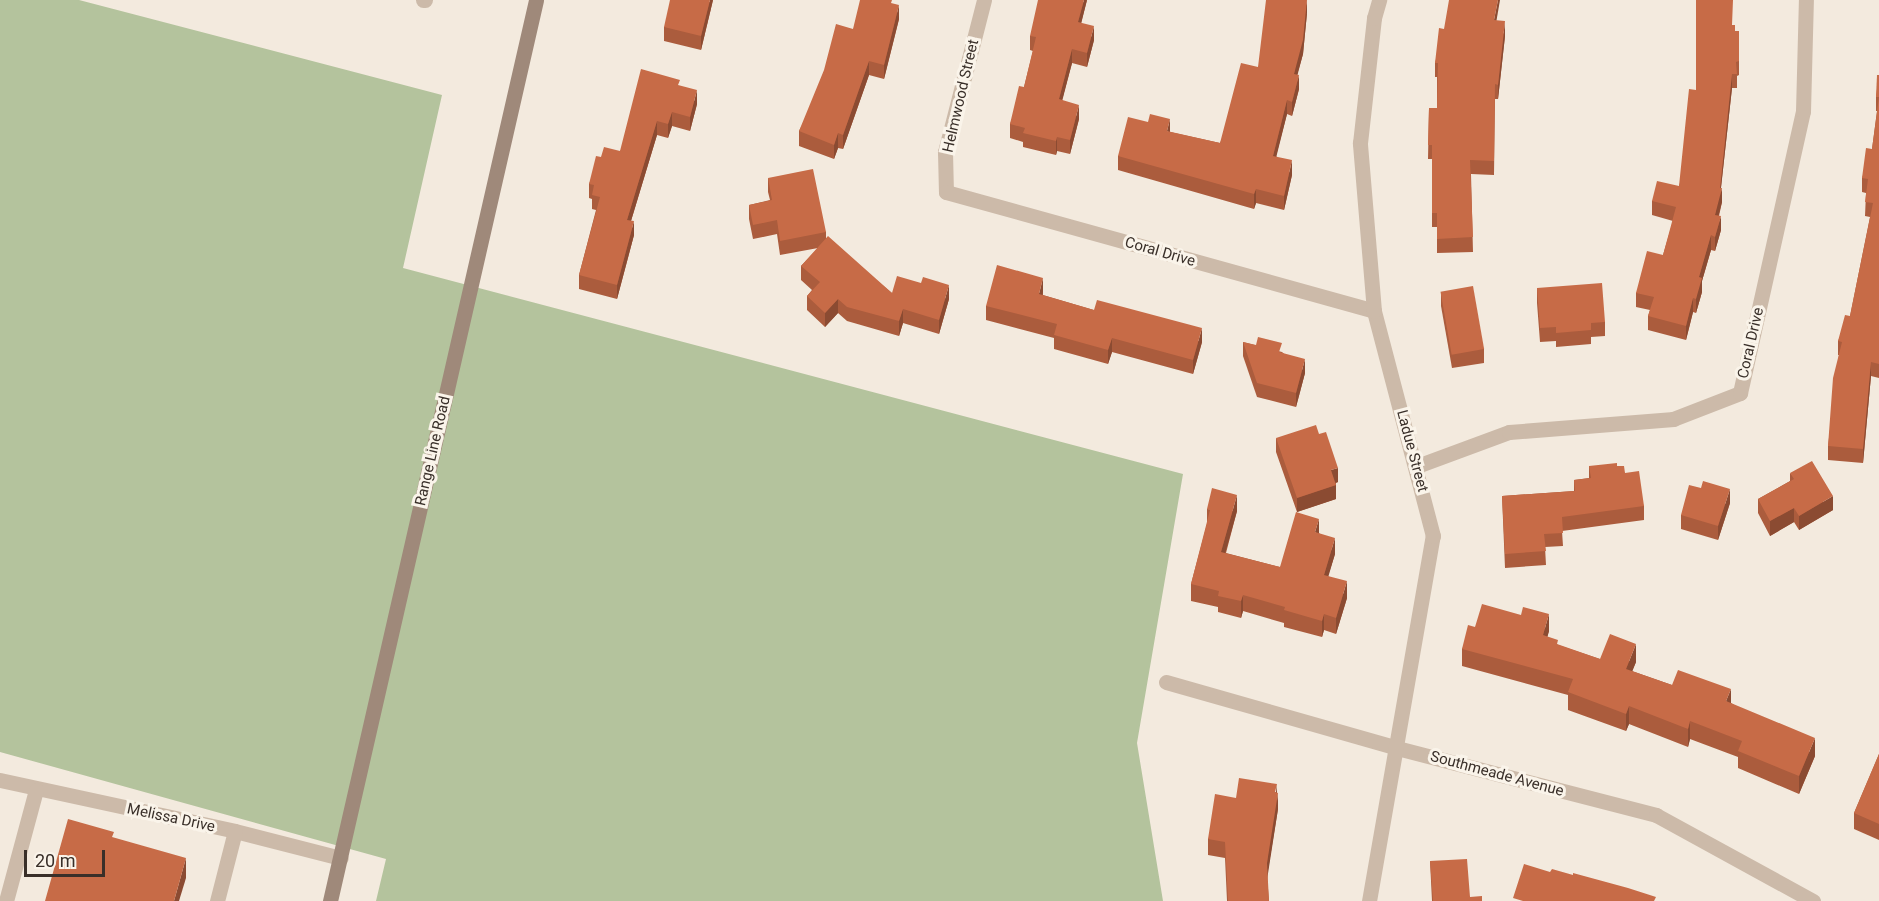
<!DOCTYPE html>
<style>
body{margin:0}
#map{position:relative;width:1879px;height:901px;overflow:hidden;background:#f3eade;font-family:Roboto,sans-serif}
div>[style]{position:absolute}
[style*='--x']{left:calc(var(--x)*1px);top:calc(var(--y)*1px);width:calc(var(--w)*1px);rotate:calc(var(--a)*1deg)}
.green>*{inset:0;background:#b4c39d}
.lane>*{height:15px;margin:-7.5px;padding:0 7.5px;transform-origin:7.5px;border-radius:7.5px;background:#ccbaa9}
.street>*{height:15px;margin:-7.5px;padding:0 7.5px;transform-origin:7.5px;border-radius:7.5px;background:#ccbaa9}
.secondary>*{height:15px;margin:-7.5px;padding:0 7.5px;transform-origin:7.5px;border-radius:7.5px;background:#9f897a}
.wall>*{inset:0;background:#ab5c3d}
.shaded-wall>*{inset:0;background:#8b4b32}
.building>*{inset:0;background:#c76b47;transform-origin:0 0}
span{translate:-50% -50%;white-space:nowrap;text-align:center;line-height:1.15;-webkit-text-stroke:6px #faf4ea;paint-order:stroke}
.street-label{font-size:15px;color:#392f29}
.scale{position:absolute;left:24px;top:850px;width:81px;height:27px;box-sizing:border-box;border:3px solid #392f29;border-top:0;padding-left:8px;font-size:18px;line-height:21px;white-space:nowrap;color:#392f29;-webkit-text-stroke:4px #faf4ea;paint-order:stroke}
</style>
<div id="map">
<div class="green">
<i style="clip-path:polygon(0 0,79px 0,442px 95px,403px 268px,1183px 474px,1137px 743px,1163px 901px,376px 901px,386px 859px,0 752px)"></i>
</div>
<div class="lane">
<i style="--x:423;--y:0;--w:2;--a:0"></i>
</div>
<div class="street">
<i style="--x:984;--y:0;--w:157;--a:104.4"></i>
<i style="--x:945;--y:152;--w:40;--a:88.6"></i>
<i style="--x:946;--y:192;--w:444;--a:15.5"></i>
<i style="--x:1417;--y:466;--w:98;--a:-20.3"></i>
<i style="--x:1509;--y:432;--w:165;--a:-4.5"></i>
<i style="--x:1673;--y:419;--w:72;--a:-21.2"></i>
<i style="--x:1740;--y:393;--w:289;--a:-77.4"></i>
<i style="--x:1803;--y:111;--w:111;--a:-88.5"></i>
<i style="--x:1166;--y:682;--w:240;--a:15.9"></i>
<i style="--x:1397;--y:748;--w:268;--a:14.5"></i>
<i style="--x:1656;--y:815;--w:179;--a:28.7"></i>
<i style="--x:0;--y:780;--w:240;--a:12.2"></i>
<i style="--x:235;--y:831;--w:109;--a:14.3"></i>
<i style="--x:6;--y:901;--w:115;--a:-74.9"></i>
<i style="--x:217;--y:901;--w:72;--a:-75.6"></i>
<i style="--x:1369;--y:901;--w:371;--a:-80.1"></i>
<i style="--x:1433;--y:536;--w:233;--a:-104.7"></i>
<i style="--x:1374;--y:311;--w:169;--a:-94.8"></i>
<i style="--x:1360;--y:143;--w:126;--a:-83.6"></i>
<i style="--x:1374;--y:18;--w:19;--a:-74"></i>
</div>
<div class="secondary">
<i style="--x:330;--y:901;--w:924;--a:-77.12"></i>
</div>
<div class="wall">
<i style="clip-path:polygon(713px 0,701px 50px,664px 41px,664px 27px)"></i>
<i style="clip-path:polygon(1087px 0,1081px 23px,1094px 40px,1087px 67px,1072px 63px,1062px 100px,1079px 119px,1070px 154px,1057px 151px,1056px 155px,1023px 147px,1023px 142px,1010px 138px,1010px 124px,1024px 87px,1033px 51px,1030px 50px,1030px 36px)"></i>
<i style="clip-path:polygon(895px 4px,899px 19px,884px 79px,869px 75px,843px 149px,838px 148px,834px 159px,799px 146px,799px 131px,853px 29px)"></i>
<i style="clip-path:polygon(1307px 13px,1303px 54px,1297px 75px,1299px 89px,1292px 116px,1287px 114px,1276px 156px,1292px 175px,1284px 210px,1256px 203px,1254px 209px,1118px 170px,1118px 156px,1170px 132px,1220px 143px,1258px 67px)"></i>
<i style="clip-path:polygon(1497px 21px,1505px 36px,1498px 99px,1495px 99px,1494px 175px,1471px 174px,1473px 252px,1437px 253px,1437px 227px,1432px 227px,1432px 159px,1428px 159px,1429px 108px,1437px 108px,1437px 77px,1435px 77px,1435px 63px,1444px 29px)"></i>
<i style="clip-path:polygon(1733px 25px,1735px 31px,1739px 31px,1739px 75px,1737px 76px,1737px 88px,1732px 88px,1721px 188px,1722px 202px,1719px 216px,1721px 230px,1715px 251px,1711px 250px,1702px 281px,1702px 292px,1696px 313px,1693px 312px,1686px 340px,1648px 330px,1648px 316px,1650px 310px,1636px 307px,1636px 293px,1663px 255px,1673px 221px,1652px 215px,1652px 201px,1679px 186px)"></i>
<i style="clip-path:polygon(1879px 75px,1879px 378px,1871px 376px,1863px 463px,1828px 460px,1828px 446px,1839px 355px,1838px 355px,1838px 341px,1850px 316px,1870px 217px,1865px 216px,1866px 193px,1862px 192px,1862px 178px,1872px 149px,1877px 111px,1876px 111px,1876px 97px)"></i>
<i style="clip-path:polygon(680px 86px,697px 104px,690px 131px,672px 126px,668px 138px,657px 135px,631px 221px,634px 235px,617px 299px,579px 289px,579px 275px,596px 210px,592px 209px,592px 199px,589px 198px,589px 184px,601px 157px,620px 151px)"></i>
<i style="clip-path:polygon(768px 178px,826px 232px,826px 239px,892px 293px,949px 299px,939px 334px,903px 323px,899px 336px,847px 321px,838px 313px,825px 327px,807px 310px,807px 296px,812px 290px,801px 280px,801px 266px,818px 248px,780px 255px,777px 234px,753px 239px,749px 219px,749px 205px,770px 200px,768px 192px)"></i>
<i style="clip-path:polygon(1537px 288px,1605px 322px,1605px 336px,1591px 337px,1591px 344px,1556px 347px,1556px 341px,1540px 342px,1537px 303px)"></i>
<i style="clip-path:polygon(1043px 292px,1043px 295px,1202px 342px,1193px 374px,1112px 352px,1108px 364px,1054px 349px,1054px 338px,986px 320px,986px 306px)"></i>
<i style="clip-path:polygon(1441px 292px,1484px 349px,1484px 363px,1452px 368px,1441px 306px)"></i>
<i style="clip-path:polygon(1243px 342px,1282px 352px,1305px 373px,1296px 407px,1257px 397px,1243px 356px)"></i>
<i style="clip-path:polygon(1276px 438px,1338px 482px,1336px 483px,1336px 499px,1297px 512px,1276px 452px)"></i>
<i style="clip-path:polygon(1589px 466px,1617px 466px,1625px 473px,1644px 506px,1644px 520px,1562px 531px,1563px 546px,1545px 547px,1546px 565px,1505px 568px,1502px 496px,1574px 491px,1574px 480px,1589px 478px)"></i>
<i style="clip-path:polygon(1790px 473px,1833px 510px,1799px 530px,1794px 522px,1770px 536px,1758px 513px,1758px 499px,1790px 481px)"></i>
<i style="clip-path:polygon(1730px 503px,1718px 540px,1681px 529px,1681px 515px)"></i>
<i style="clip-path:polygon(1207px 509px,1237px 511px,1226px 553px,1280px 567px,1319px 533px,1335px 554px,1328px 576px,1347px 598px,1336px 634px,1324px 630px,1322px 637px,1284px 627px,1284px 623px,1243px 611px,1241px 618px,1218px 612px,1218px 607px,1191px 601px,1191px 584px,1207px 524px)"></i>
<i style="clip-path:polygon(1521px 615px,1549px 631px,1547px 637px,1558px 645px,1600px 659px,1636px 662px,1632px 671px,1672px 685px,1731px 703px,1815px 756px,1799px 794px,1738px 768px,1738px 757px,1690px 739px,1688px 747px,1629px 724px,1626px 731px,1568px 710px,1568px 695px,1462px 666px,1462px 649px,1475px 627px)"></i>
<i style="clip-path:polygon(1879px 754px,1879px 840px,1854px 829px,1854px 813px)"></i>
<i style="clip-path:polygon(1277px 792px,1278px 809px,1267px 876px,1269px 901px,1227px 901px,1225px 858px,1208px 855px,1208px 839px,1236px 798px)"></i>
<i style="clip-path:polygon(1430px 861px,1470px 897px,1482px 901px,1432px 901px)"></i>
</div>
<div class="shaded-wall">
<i style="clip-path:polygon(710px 0,713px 0,701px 50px,701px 36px)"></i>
<i style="clip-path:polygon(1084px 0,1087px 0,1078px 36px,1078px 22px)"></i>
<i style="clip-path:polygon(1307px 0,1307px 13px,1303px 54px,1294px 88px,1294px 74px)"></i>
<i style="clip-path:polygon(1498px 0,1500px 0,1494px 35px,1494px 20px)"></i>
<i style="clip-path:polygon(899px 5px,899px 19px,884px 79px,884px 65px)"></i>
<i style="clip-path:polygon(1505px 21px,1505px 36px,1498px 99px,1498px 85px)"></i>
<i style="clip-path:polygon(1094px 26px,1094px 40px,1087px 67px,1087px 53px)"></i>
<i style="clip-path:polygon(1072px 49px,1072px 63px,1059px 113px,1059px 99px)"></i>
<i style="clip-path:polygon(869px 61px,869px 75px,843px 149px,843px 135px)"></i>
<i style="clip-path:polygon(1732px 74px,1732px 88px,1720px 196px,1722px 188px,1722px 202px,1715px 229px,1715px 215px,1720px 188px)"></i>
<i style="clip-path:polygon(1299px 75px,1299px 89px,1292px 116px,1292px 102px)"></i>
<i style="clip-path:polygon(697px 90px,697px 104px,690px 131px,690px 117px)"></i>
<i style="clip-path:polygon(1287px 100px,1287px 114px,1273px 170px,1273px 156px)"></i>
<i style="clip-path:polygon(1079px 105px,1079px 119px,1070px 154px,1070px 140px)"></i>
<i style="clip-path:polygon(672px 112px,672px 126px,668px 138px,668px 124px)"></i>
<i style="clip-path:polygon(1170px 119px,1170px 133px,1167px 131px)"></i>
<i style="clip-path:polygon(657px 121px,657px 135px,627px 234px,627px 220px)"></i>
<i style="clip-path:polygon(838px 133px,838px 148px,834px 159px,834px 145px)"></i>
<i style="clip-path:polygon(1057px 137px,1057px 151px,1056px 155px,1056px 141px)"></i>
<i style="clip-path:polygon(1292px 160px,1292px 175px,1284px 210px,1284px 196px)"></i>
<i style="clip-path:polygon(1256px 189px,1256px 203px,1254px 209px,1254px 194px)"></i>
<i style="clip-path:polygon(1721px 216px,1721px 230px,1715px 251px,1715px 237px)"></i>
<i style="clip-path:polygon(634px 221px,634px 235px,617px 299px,617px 285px)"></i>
<i style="clip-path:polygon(1711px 235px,1711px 250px,1702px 281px,1702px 292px,1696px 313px,1696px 299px,1699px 277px)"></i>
<i style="clip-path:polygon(1043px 278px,1043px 292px,1039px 308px,1039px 294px)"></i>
<i style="clip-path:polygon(949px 285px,949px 299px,939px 334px,939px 320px)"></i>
<i style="clip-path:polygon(1693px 298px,1693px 312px,1686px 340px,1686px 326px)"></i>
<i style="clip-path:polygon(838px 299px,838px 313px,825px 327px,825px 313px)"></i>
<i style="clip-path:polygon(903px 309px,903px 323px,899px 336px,899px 321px)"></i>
<i style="clip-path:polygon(1202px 328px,1202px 342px,1193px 374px,1193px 360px)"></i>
<i style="clip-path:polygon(1112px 338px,1112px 352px,1108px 364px,1108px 350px)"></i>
<i style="clip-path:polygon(1305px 359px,1305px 373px,1296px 407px,1296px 393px)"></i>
<i style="clip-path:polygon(1871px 362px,1871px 376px,1863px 463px,1863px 449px)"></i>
<i style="clip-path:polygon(1338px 468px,1338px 482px,1331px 484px,1331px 470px)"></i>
<i style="clip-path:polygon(1336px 485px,1336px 499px,1297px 512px,1297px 498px)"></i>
<i style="clip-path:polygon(1730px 489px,1730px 503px,1718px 540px,1718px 526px)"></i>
<i style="clip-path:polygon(1237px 495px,1237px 511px,1221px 568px,1221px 552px)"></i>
<i style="clip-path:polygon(1833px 496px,1833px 510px,1799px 530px,1799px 516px)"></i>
<i style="clip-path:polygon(1794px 508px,1794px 522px,1770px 536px,1770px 521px)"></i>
<i style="clip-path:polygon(1319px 519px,1319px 535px,1315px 532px)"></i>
<i style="clip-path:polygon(1335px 538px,1335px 554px,1324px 591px,1324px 575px)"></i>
<i style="clip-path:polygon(1347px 581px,1347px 598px,1336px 634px,1336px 618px)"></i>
<i style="clip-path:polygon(1243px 595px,1243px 611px,1241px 618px,1241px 601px)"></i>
<i style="clip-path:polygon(1324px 614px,1324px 630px,1322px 637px,1322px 621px)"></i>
<i style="clip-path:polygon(1549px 614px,1549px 631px,1543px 653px,1543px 635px)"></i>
<i style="clip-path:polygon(1636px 644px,1636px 662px,1626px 687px,1626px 669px)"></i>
<i style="clip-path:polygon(1731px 689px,1731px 707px,1726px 701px)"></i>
<i style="clip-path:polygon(1629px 706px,1629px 724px,1626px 731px,1626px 714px)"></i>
<i style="clip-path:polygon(1690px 721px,1690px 739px,1688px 747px,1688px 729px)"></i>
<i style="clip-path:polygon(1815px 738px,1815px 756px,1799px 794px,1799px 776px)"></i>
<i style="clip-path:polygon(1277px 784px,1277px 801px,1278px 793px,1278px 809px,1267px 880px,1267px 863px)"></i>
<i style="clip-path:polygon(186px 858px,186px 878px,179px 901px,174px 901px)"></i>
</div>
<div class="building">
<i style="clip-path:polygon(670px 0,710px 0,701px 36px,664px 27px)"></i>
<i style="clip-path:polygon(860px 0,892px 0,891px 3px,899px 5px,884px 65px,869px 61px,843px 135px,838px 133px,834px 145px,799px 131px,824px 70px,836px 24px,853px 29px)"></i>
<i style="clip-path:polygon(1038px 0,1084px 0,1078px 22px,1094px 26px,1087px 53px,1072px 49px,1059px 99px,1079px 105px,1070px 140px,1057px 137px,1056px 141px,1023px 133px,1025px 128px,1010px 124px,1019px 86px,1024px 87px,1036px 37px,1030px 36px)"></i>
<i style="clip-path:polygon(1266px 0,1307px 0,1303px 40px,1294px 74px,1299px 75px,1292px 102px,1287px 100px,1273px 156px,1292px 160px,1284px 196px,1256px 189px,1254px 194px,1118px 156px,1128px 117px,1148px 122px,1150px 114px,1170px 119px,1167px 131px,1220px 143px,1241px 63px,1258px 67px)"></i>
<i style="clip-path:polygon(1449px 0,1498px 0,1494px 20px,1505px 21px,1498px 85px,1495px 84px,1494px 161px,1470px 160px,1473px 237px,1437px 239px,1437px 213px,1432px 213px,1432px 145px,1428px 145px,1429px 108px,1437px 108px,1438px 63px,1435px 63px,1439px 28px,1444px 29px)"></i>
<i style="clip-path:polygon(1696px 0,1733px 0,1732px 25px,1735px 25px,1735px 31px,1739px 31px,1739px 61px,1736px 62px,1737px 74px,1732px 74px,1720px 188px,1722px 188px,1715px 215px,1721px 216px,1715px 237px,1711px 235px,1699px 277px,1702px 278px,1696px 299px,1693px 298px,1686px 326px,1648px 316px,1654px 297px,1636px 293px,1647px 251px,1663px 255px,1676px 207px,1652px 201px,1657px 181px,1679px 186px,1689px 89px,1696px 90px)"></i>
<i style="clip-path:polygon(641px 69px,680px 80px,678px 85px,697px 90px,690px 117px,672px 112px,668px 124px,657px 121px,627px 220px,634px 221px,617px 285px,579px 275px,600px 197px,592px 195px,594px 185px,589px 184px,596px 156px,601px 157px,604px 147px,620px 151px)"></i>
<i style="clip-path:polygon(1877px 75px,1879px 75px,1879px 97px,1876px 97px)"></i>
<i style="clip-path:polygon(1879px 97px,1879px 364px,1871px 362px,1863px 449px,1828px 446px,1833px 378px,1842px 342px,1838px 341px,1845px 315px,1850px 316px,1873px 203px,1865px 202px,1868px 179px,1862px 178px,1866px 148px,1872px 149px)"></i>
<i style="clip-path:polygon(813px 169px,826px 232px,780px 241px,777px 220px,753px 225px,749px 205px,772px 200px,768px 178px)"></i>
<i style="clip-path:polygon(828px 236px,892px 293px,897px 276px,921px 283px,923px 277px,949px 285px,939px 320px,903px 309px,899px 321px,847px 307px,838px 299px,825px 313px,807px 296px,820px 282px,801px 266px)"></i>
<i style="clip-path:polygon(997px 265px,1043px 278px,1039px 294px,1094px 310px,1097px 300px,1202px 328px,1193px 360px,1112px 338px,1108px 350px,1054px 335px,1057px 324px,986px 306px)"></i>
<i style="clip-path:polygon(1602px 283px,1605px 322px,1591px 323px,1591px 330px,1556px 333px,1556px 327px,1540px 328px,1537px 288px)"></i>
<i style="left:1473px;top:286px;width:64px;height:33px;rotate:80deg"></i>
<i style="clip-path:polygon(1258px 337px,1282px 343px,1279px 352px,1305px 359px,1296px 393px,1257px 383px,1243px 342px,1256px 345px)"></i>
<i style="clip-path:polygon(1316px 425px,1319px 434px,1326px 432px,1338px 468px,1331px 470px,1336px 485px,1297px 498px,1276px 438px)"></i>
<i style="clip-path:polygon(1812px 461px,1833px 496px,1799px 516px,1794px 508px,1770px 521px,1758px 499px,1794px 479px,1790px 473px)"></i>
<i style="clip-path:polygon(1617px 463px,1617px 466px,1624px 466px,1625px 473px,1639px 471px,1644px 506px,1562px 517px,1563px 533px,1544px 534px,1546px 551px,1505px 554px,1502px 496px,1575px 491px,1574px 480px,1591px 478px,1589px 466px)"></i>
<i style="clip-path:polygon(1703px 481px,1730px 489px,1718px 526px,1681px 515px,1689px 485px,1701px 488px)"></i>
<i style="clip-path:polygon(1212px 488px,1237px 495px,1221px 552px,1280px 567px,1296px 512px,1319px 519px,1315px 532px,1335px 538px,1324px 575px,1347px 581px,1336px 618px,1324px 614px,1322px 621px,1284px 610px,1285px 607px,1243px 595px,1241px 601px,1218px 596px,1219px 591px,1191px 584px,1210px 510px,1207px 509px)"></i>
<i style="clip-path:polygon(1482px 604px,1521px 615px,1523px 607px,1549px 614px,1543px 635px,1558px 640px,1557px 644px,1600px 659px,1610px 634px,1636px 644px,1626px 669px,1672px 685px,1678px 670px,1731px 689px,1726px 701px,1815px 738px,1799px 776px,1738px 751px,1742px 741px,1690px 721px,1688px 729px,1629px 706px,1626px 714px,1568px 692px,1573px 679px,1462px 649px,1468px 625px,1475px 627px)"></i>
<i style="clip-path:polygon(1879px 754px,1879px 824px,1854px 813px)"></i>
<i style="clip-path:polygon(1239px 778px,1277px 784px,1275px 792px,1278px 793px,1267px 863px,1269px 901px,1228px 901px,1225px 842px,1208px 839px,1215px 794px,1236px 798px)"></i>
<i style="clip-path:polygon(68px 819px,114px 832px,112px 837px,186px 858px,174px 901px,45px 901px)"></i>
<i style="clip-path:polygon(1467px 859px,1470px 897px,1482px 896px,1482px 901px,1433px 901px,1430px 861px)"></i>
<i style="clip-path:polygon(1524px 864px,1550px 872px,1552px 869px,1573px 875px,1573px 873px,1628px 888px,1656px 897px,1654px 901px,1655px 901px,1523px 901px,1513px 898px)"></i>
</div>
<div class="street-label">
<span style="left:961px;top:96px;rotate:-77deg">Helmwood Street</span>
<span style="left:1160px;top:252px;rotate:16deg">Coral Drive</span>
<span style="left:1751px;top:343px;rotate:-77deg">Coral Drive</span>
<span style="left:433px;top:451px;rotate:-77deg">Range Line Road</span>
<span style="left:1412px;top:451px;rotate:75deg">Ladue Street</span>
<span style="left:1497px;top:774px;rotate:15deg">Southmeade Avenue</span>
<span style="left:171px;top:818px;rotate:12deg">Melissa Drive</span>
</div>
<div class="scale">20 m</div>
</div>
